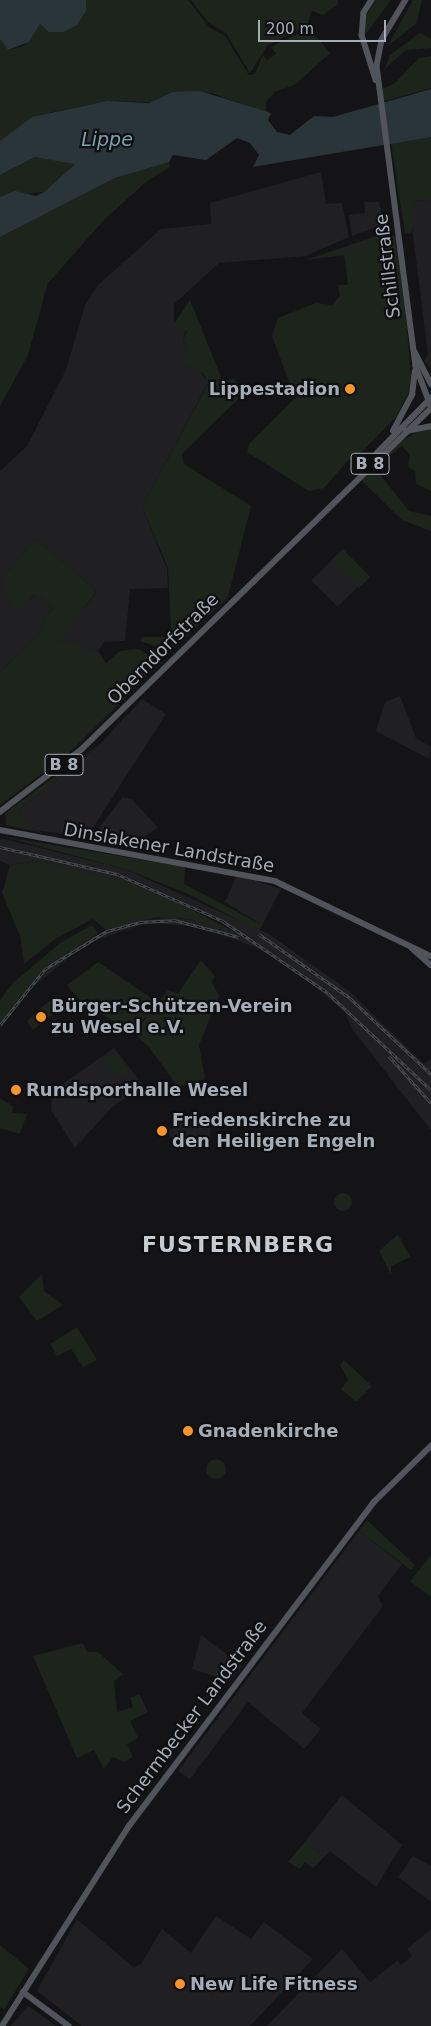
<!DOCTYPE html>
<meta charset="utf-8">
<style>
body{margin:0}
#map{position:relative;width:431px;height:2026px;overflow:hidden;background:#141416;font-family:"DejaVu Sans",sans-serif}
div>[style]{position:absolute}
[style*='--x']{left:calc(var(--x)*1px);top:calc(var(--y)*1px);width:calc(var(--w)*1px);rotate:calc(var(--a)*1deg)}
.built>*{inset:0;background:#202023;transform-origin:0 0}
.green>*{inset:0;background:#1c241c;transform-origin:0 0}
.round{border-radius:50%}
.water>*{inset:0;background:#2a353a}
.major>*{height:5.5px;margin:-2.75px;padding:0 2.75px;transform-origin:2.75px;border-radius:2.75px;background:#51545a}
.rail>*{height:3px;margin-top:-1.5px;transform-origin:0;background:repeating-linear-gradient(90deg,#0f0f11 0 4px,#484b50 0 8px);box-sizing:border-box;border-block:1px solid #484b50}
.dots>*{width:14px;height:14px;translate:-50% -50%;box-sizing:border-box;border:2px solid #0f0f11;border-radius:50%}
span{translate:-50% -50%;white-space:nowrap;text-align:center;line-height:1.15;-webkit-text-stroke:4.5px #0f0f11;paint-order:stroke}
.shield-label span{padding:1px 4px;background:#0f0f11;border:1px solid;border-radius:4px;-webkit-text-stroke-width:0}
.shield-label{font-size:16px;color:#a5adb6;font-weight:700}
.street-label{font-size:18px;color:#a5adb6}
.poi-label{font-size:18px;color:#a5adb6;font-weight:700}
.right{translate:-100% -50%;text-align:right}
.left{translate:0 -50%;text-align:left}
.water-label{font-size:19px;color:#7ba1b3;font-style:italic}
.district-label{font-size:22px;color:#c6cbd2;font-weight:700;letter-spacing:1px}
.scale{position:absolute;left:258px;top:20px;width:128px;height:22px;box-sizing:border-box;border:2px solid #a5adb6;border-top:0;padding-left:6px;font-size:15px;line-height:18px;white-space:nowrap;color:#a5adb6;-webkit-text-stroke:4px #0f0f11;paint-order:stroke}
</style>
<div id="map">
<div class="built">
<i style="clip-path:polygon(321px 172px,326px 204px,342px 203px,349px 237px,306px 256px,219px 263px,174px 304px,174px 323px,186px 330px,183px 339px,188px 353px,208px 383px,142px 507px,167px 569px,168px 588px,130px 589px,125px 641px,104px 642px,98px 651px,75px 647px,58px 639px,96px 594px,94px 588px,35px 539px,6px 575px,31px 599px,37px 592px,54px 607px,42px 621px,43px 631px,0 672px,0 471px,27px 446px,66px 370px,85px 305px,99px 284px,161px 229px,211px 224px,210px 203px)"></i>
<i style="clip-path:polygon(431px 200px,431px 369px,424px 361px,428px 354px,411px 218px,413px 201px)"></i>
<i style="clip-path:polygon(364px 202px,379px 202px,385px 224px,352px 236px,349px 215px,365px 213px)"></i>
<i style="left:332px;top:560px;width:37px;height:29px;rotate:45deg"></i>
<i style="clip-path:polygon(400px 696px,416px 738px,431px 747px,429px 759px,376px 731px,385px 702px)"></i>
<i style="clip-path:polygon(142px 699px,166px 714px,87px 837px,34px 830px,18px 811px,99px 745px)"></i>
<i style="clip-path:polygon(123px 797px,132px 799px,158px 828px,146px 835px,150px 850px,96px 841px,96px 832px)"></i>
<i style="clip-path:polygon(0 838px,125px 869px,269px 934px,349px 991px,424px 1064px,431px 1059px,431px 1130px,352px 1029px,345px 1012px,297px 972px,260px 949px,198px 926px,146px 923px,87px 943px,24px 994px,0 1030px,5px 1014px,30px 982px,66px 950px,93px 936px,134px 922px,167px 917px,200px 921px,243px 936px,196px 909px,135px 885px,39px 861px,10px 865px,0 861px)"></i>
<i style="clip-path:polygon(237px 875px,281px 889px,262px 925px,225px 902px)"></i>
<i style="clip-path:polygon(114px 1048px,143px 1085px,111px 1108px,75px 1148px,51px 1110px,52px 1097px,61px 1085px)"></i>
<i style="clip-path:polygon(175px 1120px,211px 1122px,209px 1144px,192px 1146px,191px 1139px,174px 1141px,168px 1133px)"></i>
<i style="clip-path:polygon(359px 1531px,402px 1564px,378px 1596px,383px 1606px,302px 1713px,321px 1729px,304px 1749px,248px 1702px,190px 1779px,178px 1771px)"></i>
<i style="clip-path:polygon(201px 1635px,242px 1666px,230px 1681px,192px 1669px)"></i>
<i style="clip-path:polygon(342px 1795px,402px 1845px,376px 1887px,330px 1851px,324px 1857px,305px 1842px)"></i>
<i style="clip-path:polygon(413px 1856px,431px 1866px,431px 1902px,398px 1877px)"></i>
<i style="clip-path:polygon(216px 1916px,251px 1939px,264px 1922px,313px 1959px,250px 2026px,82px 2026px,37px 1991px,77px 1919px,134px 1968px,141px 1964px,162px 1929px,191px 1953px)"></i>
<i style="clip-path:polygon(431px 1929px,431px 2026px,267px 2026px,342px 1949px,370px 1982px,397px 1961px,401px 1965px,412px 1956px,407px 1949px)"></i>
<i style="clip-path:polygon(27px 2007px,30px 2007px,56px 2026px,11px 2026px)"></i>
</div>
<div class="green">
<i style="clip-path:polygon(86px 0,188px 0,209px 27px,225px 36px,249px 75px,255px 74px,263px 55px,267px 60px,276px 54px,271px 47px,309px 28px,330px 53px,296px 84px,275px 92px,266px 102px,266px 112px,211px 93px,176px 92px,155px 102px,107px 101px,48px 113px,0 141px,0 39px,8px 50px,14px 49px,26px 45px,40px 24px,77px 25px,86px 11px)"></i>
<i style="clip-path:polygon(191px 0,338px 0,338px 4px,323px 15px,312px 11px,307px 26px,268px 45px,250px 73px,226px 33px,208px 22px)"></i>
<i style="clip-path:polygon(374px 0,391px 0,365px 35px,365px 19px)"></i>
<i style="clip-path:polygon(413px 0,422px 0,417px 23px,387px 47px)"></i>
<i style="clip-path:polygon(420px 33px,431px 39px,431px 48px,406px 50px,386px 68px,381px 79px,390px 55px)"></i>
<i style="clip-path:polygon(431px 56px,431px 88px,384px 101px,382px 89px,394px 84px,419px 58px)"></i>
<i style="clip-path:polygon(431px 137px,431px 200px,413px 201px,412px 232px,405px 234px,391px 142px)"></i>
<i style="clip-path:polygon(35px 157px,76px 163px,44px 192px,0 197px,0 175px)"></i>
<i style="clip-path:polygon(161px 161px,169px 162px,170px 167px,147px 181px,104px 220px,48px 283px,28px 355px,0 406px,0 237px,115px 178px)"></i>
<i style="clip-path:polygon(388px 232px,396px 237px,405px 301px,411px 379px,408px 394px,396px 417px,352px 462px,349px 459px,324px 488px,309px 491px,247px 452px,249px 444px,295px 398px,272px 336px,278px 318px,316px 303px,332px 305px,340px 296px,338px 285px,348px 285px,344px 255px,306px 260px)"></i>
<i style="clip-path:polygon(190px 300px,223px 382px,234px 378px,242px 395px,182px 454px,184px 464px,251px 506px,228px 597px,172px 651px,168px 568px,142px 507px,208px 384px,204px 374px,183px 362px,188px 353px,183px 339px,187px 332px,174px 324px)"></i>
<i style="clip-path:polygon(424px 428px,431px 429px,431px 491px,416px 484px,415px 471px,408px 467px,410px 455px,402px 446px,375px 468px,409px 511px,431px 516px,431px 531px,402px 520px,360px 479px,395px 445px)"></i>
<i style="clip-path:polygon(35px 539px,94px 588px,95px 594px,59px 640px,98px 651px,106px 663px,120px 651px,138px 649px,162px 662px,67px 755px,0 805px,0 672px,43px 631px,42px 621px,54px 607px,37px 593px,17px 609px,6px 595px,6px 575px)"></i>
<i style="left:343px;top:549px;width:39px;height:16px;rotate:46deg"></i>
<i style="clip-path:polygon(142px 637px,166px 637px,167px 650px,140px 641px)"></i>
<i style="clip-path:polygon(102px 742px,18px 811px,34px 830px,52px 835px,6px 825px,5px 813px)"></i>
<i style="clip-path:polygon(0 836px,185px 867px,184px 884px,262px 925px,259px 931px,186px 893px,125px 869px)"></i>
<i style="clip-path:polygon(39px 861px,148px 887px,248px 939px,190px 919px,158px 917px,106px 930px,93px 919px,55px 939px,24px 964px,20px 936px,2px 893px,10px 865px)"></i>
<i style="clip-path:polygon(92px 925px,98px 933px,45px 967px,0 1023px,0 1000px,13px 983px,60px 943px)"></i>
<i style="clip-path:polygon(201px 960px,215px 976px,212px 982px,219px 996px,199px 1045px,205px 1079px,178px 1087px,149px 1047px,134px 1033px,168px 990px,178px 994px)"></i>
<i style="clip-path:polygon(98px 962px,154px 1000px,150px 1013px,130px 1031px,80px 1001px,67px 985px)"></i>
<i style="clip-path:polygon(51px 999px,60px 1009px,33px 1030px,27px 1021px)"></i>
<i style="left:113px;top:1053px;width:25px;height:11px;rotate:50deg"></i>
<i style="clip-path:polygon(0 1098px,13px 1106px,12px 1113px,27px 1114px,20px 1134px,0 1128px)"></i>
<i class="round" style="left:334px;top:1193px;width:18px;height:18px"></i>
<i style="clip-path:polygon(398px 1234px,410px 1257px,391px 1266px,391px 1275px,379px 1251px)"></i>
<i style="clip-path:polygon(243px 1237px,251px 1250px,230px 1253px,229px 1239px)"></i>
<i style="clip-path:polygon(42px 1274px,44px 1291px,63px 1305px,37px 1321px,19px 1297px)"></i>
<i style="clip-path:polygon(77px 1327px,97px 1360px,83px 1367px,71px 1349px,57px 1356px,50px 1344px)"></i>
<i style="clip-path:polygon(344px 1360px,372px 1386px,356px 1402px,341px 1389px,348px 1380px,340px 1365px)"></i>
<i class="round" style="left:206px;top:1459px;width:20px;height:20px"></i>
<i style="clip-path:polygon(367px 1520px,415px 1565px,411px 1570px,359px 1531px)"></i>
<i style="clip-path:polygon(431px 1555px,431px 1597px,410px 1581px)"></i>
<i style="clip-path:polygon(83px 1643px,87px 1652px,98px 1652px,123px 1674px,114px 1681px,117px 1712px,133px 1707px,130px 1698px,139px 1694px,148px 1712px,130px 1721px,138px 1738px,127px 1744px,133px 1757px,124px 1762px,113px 1757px,104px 1769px,94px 1750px,77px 1758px,33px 1656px)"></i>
<i style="clip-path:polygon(305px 1842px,324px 1857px,313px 1868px,305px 1862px,300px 1869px,288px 1862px)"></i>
<i style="clip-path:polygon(0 1945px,29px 1969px,4px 2010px,0 2007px)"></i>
</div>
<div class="water">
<i style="clip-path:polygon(0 0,86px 0,86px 11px,77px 25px,63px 32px,49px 32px,40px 24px,29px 42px,8px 50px,0 39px)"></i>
<i style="clip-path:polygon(431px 89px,431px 137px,253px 167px,259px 155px,250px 143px,237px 138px,206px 160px,173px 155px,169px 162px,115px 178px,0 237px,0 197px,15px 191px,36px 196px,44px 192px,75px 164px,35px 157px,0 175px,0 141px,32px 117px,107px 101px,149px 103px,173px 92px,200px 91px,271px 113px,268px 120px,277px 132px,290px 135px,314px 116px,333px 117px)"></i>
</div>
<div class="major">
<i style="--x:372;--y:0;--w:15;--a:122"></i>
<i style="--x:364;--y:13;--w:22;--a:95"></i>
<i style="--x:362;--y:35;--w:47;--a:72.7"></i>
<i style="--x:406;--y:0;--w:47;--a:121"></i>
<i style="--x:382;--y:40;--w:26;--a:101"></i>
<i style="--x:377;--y:66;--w:303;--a:82.6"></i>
<i style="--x:416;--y:366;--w:43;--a:69.4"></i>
<i style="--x:415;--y:352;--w:36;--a:63"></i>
<i style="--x:393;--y:431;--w:41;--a:-62.2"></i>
<i style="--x:412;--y:395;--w:24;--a:-83"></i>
<i style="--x:406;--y:431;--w:25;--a:-11"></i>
<i style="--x:377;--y:453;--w:77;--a:-45.5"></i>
<i style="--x:0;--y:812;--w:103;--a:-37.5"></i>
<i style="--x:82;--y:749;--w:488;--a:-44.3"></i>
<i style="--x:0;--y:830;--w:280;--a:10.5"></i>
<i style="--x:275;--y:881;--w:173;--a:25.7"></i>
<i style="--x:412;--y:948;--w:25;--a:42"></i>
<i style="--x:23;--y:1992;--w:57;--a:36.5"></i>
<i style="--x:2;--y:2026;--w:237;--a:-57.6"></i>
<i style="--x:129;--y:1826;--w:406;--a:-52.9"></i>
<i style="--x:374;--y:1502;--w:80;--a:-44.5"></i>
</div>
<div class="rail">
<i style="--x:0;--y:847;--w:120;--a:13"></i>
<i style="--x:117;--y:874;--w:116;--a:23.9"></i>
<i style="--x:223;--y:921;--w:127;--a:34.4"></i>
<i style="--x:328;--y:993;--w:141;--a:43.3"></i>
<i style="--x:259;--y:934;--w:111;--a:35.1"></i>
<i style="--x:350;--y:998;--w:111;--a:43.2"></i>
<i style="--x:0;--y:1025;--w:72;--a:-51.2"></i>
<i style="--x:45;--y:969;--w:73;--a:-31.5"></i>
<i style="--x:107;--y:931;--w:34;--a:-15"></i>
<i style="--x:140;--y:922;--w:34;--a:-3"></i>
<i style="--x:174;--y:920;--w:67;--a:14.7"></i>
<i style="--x:389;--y:1056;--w:63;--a:48.2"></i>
</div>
<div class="dots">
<i style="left:350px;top:389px;background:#f7952a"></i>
<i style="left:41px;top:1017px;background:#f7952a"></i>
<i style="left:16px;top:1090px;background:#f7952a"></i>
<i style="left:162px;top:1131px;background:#f7952a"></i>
<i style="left:188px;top:1431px;background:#f7952a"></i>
<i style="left:180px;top:1984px;background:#f7952a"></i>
</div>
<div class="shield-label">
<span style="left:370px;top:464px">B 8</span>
<span style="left:64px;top:765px">B 8</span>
</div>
<div class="street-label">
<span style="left:388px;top:266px;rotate:-97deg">Schillstraße</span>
<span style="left:163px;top:649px;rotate:-45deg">Oberndorfstraße</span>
<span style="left:169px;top:848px;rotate:10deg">Dinslakener Landstraße</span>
<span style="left:192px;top:1717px;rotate:-53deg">Schermbecker Landstraße</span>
</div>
<div class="poi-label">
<span class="right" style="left:340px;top:389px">Lippestadion</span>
<span class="left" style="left:51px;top:1017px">Bürger-Schützen-Verein<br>zu Wesel e.V.</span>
<span class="left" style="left:26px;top:1090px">Rundsporthalle Wesel</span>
<span class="left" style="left:172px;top:1131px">Friedenskirche zu<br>den Heiligen Engeln</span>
<span class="left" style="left:198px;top:1431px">Gnadenkirche</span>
<span class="left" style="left:190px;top:1984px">New Life Fitness</span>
</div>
<div class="water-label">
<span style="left:107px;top:140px">Lippe</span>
</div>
<div class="district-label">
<span style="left:238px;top:1245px">FUSTERNBERG</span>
</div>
<div class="scale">200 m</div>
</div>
